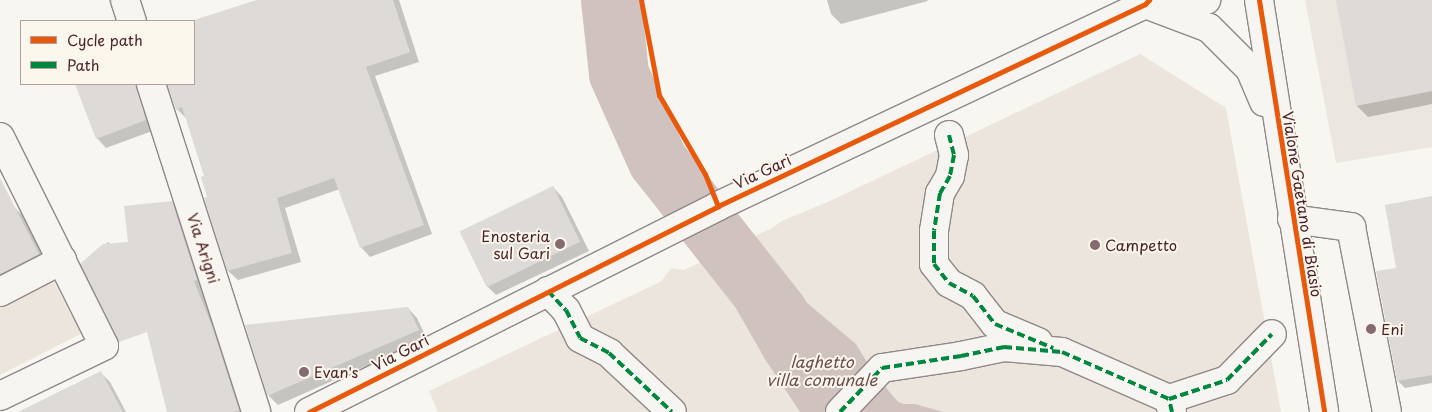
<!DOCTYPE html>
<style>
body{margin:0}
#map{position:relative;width:1432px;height:412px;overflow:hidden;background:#f8f6f0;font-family:"Playpen Sans",sans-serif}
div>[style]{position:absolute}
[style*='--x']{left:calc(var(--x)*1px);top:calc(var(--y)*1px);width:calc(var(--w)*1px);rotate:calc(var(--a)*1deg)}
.built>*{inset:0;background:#ebe6df}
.green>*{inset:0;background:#ece5de}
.water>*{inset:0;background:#d0c3bf}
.shadow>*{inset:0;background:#0003}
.river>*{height:60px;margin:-30px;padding:0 30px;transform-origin:30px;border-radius:30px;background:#d0c3bf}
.building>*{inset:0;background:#dedad7;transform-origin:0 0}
.roads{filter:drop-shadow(1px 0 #918787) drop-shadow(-1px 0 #918787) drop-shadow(0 1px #918787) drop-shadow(0 -1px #918787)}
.minor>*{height:28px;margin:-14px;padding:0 14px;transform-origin:14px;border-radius:14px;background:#f6f5f1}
.quiet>*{height:4px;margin-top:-2px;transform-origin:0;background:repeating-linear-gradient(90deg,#00873e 0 8px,transparent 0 12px)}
.cycleway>*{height:5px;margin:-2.5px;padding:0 2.5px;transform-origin:2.5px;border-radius:2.5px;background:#e8590c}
.dots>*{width:14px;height:14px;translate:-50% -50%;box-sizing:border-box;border:2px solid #fbf7ec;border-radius:50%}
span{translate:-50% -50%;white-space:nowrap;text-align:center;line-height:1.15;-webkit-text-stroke:4px #fbf7ec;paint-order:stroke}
.street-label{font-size:15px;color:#4a1f2b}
.poi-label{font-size:15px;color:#4a1f2b}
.right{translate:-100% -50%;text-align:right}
.left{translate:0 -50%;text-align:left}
.water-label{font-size:16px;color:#6d4a51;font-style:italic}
.legend{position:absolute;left:20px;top:20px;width:175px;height:65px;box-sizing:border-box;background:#fbf7ec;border:1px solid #b4a19f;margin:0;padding:6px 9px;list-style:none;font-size:15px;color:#4a1f2b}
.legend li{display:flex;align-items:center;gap:10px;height:25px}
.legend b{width:25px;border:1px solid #b4a19f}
</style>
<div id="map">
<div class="built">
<i style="clip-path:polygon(1305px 0,1432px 0,1432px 147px,1336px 163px)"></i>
</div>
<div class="green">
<i style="clip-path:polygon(1140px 54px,1226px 108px,1281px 412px,438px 412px,429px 391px,660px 282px,672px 268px,684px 270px,772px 228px,782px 221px,832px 200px)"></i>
<i style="clip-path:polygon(53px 280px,81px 334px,0 375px,0 307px)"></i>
</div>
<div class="water">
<i style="clip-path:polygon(737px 245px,747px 248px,760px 256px,769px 271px,856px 344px,873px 372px,898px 402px,904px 404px,915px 404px,943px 412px,800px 412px,765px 359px,718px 277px,717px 262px,727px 249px)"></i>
</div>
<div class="shadow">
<i style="clip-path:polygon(260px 0,399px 0,419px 62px,375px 76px,432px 234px,370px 257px,361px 247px,340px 189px,285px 208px,301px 262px,238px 280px,228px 271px,205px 199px,208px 199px,206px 177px,187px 119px,177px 109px,167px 84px,194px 84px,193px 21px)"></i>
<i style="clip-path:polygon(827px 0,927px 0,928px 1px,841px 24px,831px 14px)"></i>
<i style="clip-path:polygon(1337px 0,1432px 0,1432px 104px,1368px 117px,1357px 106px)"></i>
<i style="clip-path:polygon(77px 84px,148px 84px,155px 130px,106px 148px,97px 138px)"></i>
<i style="clip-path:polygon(553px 187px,562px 197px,589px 251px,496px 295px,487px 286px)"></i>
<i style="clip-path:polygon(1432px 197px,1432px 383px,1405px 388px,1398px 381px,1398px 269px)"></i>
<i style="clip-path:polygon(172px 202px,181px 212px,206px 289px,202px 290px,222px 339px,245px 412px,168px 412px,135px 277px,82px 264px,108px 242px,111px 245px,129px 243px)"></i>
<i style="clip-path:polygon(13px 206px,22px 215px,47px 264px,0 288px,0 213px)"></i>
<i style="clip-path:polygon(408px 308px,417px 318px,427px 339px,278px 405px,269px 396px,246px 326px)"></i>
<i style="clip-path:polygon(101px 373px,110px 382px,126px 412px,21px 412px)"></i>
</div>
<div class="river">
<i style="--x:611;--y:0;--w:74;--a:83.8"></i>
<i style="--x:619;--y:74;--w:95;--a:65.9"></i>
<i style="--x:658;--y:161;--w:195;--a:51.7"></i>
</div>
<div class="building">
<i style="clip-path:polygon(257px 0,393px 0,410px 52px,366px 67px,424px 225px,360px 248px,334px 178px,277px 198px,292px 253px,227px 271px,204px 198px,207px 197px,201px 177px,204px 176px,182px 107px,176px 110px,167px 84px,194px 84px,194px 20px)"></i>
<i style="clip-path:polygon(1336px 0,1432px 0,1432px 91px,1356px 106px)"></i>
<i style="clip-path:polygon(75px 84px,136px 84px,146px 120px,96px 139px)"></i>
<i style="clip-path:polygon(0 178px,39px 254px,0 274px)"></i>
<i style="left:553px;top:186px;width:62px;height:104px;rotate:64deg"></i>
<i style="clip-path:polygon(1432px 196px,1432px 375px,1397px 381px,1376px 271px,1396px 268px,1385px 205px)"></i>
<i style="clip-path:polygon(172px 201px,197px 280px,194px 281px,213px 329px,239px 410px,234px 412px,167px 412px,147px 332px,119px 342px,80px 264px,103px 244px,128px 242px,124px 206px)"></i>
<i style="clip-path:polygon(408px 307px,419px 330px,267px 396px,245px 325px)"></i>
<i style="clip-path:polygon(101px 371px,123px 412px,18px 412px)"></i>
</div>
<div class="roads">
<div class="minor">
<i style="--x:125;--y:0;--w:22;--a:72"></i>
<i style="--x:1141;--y:0;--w:6;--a:45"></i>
<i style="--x:1145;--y:4;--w:68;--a:20.6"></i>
<i style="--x:1209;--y:28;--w:58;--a:45"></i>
<i style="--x:1250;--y:69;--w:36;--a:67"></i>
<i style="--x:1259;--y:0;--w:417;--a:81"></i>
<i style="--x:1159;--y:5;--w:18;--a:3"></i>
<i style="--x:1177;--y:6;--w:30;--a:-12"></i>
<i style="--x:151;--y:84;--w:344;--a:72.2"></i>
<i style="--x:949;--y:135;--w:21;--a:76"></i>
<i style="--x:954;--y:155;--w:21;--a:101"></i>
<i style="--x:950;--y:176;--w:20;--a:120"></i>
<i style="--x:940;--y:193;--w:38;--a:99"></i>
<i style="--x:934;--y:231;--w:33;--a:90"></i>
<i style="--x:934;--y:264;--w:24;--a:52"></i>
<i style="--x:949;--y:283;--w:27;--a:28"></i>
<i style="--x:973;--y:296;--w:36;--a:52"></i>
<i style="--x:995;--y:324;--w:47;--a:22.7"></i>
<i style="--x:0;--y:137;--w:233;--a:63.5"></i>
<i style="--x:104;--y:346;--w:115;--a:154.3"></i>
<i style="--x:1292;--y:219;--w:60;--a:7.7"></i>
<i style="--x:1351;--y:227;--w:188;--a:79"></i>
<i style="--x:548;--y:291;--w:26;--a:47"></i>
<i style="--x:566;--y:310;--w:31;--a:63"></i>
<i style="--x:580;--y:338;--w:33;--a:27"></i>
<i style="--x:609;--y:353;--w:86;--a:43.1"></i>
<i style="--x:0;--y:292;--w:70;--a:-27.3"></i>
<i style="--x:309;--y:412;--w:458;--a:-26.7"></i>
<i style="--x:718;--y:206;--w:472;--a:-25.3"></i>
<i style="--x:1145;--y:4;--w:6;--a:-45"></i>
<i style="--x:840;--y:412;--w:61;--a:-46.3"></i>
<i style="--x:882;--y:368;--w:80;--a:-8.6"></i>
<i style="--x:961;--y:356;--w:44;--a:-11.8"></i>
<i style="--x:1004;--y:347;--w:58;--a:4.9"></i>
<i style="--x:1062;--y:352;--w:117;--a:23.7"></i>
<i style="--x:1172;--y:412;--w:13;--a:-103"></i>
<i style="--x:1169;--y:399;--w:61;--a:-18.1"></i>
<i style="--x:1227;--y:380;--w:64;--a:-45.6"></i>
</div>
</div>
<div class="quiet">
<i style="--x:949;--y:135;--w:21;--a:76"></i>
<i style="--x:954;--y:155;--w:21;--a:101"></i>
<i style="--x:950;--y:176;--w:20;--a:120"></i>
<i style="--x:940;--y:193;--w:38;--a:99"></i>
<i style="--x:934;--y:231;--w:33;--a:90"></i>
<i style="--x:934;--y:264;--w:24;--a:52"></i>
<i style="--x:949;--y:283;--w:27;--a:28"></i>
<i style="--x:973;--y:296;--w:36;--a:52"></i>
<i style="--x:995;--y:324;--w:63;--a:22.5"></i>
<i style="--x:548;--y:291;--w:26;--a:47"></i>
<i style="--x:566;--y:310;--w:31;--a:63"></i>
<i style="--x:580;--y:338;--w:33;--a:27"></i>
<i style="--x:609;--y:353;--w:86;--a:43.1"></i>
<i style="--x:840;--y:412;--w:61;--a:-46.3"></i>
<i style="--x:882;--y:368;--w:80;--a:-8.6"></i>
<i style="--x:961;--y:356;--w:44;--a:-11.8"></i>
<i style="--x:1004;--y:347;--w:58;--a:4.9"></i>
<i style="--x:1062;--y:352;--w:117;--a:23.7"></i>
<i style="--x:1172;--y:412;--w:13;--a:-103"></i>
<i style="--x:1169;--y:399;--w:61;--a:-18.1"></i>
<i style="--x:1227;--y:380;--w:64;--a:-45.6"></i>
</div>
<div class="cycleway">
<i style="--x:641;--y:0;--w:97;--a:79.3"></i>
<i style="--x:659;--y:95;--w:91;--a:59.8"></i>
<i style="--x:705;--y:174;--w:35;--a:68"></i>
<i style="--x:1259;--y:0;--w:417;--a:81"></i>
<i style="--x:309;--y:412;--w:458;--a:-26.7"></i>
<i style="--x:718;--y:206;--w:472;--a:-25.3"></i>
<i style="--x:1145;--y:4;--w:6;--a:-45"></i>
</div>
<div class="dots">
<i style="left:560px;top:244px;background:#876a70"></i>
<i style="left:1095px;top:245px;background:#876a70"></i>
<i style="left:1371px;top:329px;background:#876a70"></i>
<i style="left:304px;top:372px;background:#876a70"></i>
</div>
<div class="street-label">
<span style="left:762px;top:171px;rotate:-25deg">Via Gari</span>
<span style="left:1303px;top:204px;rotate:81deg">Vialone Gaetano di Biasio</span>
<span style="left:204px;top:248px;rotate:72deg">Via Arigni</span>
<span style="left:400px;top:352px;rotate:-27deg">Via Gari</span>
</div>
<div class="poi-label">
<span class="right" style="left:550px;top:244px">Enosteria<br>sul Gari</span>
<span class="left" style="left:1105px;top:245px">Campetto</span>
<span class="left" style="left:1381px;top:329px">Eni</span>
<span class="left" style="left:314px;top:372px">Evan's</span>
</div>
<div class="water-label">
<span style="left:822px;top:370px">laghetto<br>villa comunale</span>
</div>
<ul class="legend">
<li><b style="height:6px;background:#e8590c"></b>Cycle path</li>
<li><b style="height:6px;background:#00873e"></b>Path</li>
</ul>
</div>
